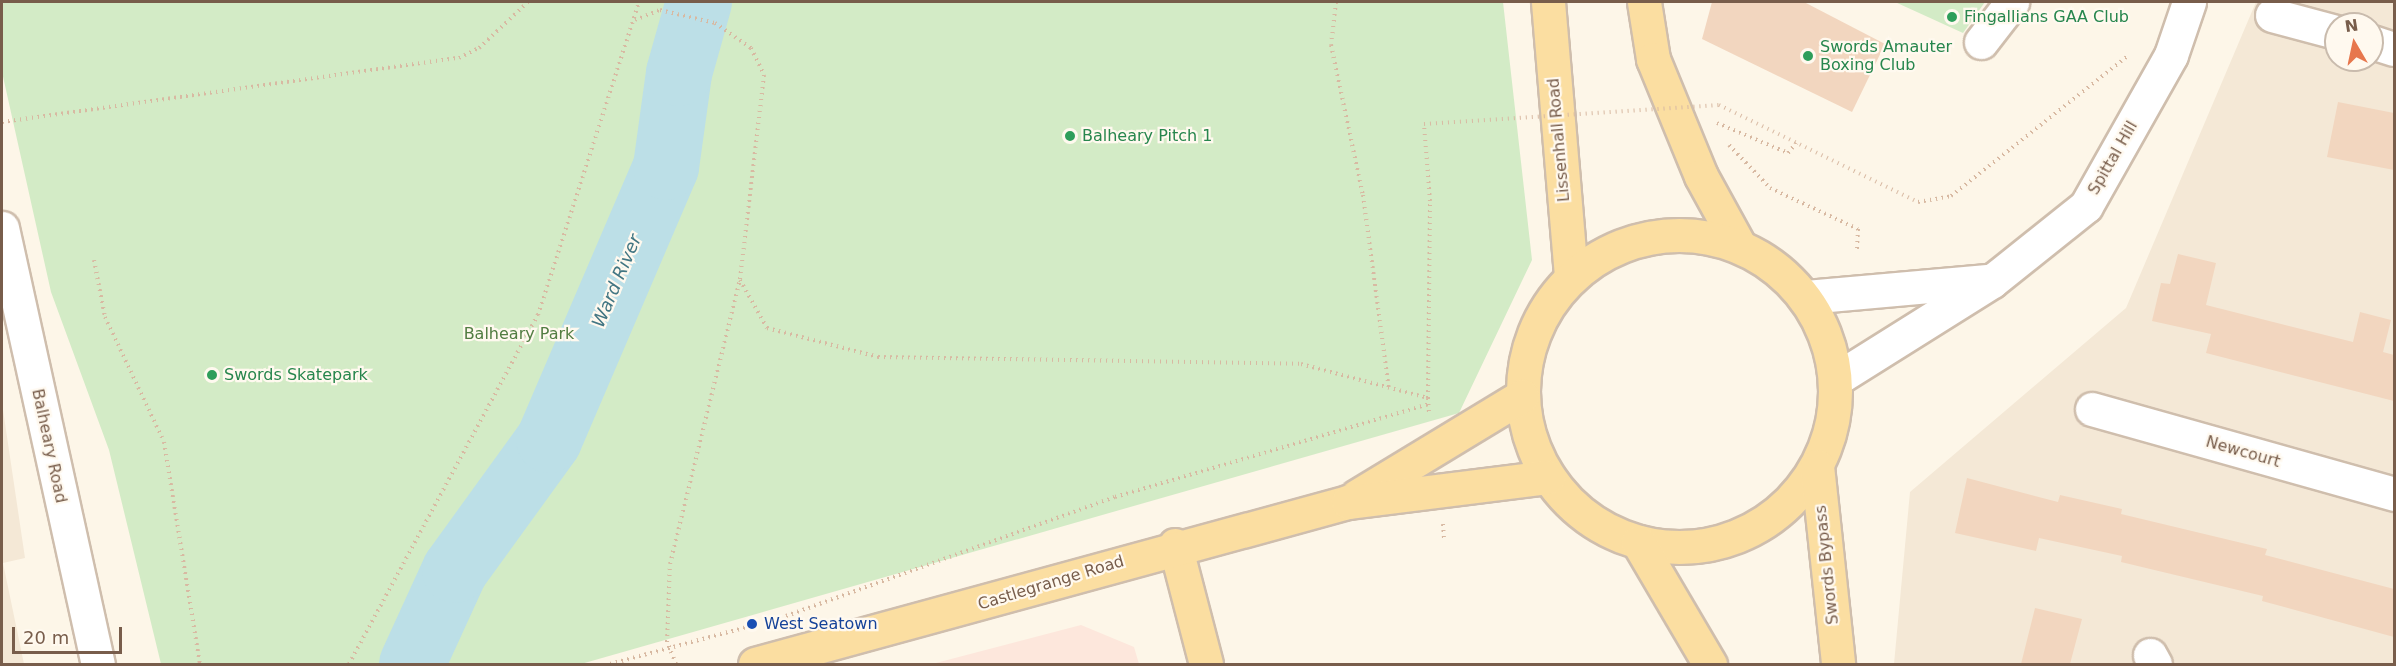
<!DOCTYPE html>
<style>
body{margin:0}
#map{position:relative;width:2396px;height:666px;overflow:hidden;background:#fdf6e8;font-family:"DejaVu Sans",sans-serif}
div>[style]{position:absolute}
[style*='--x']{left:calc(var(--x)*1px);top:calc(var(--y)*1px);width:calc(var(--w)*1px);rotate:calc(var(--a)*1deg)}
.residential>*{inset:0;background:#f4e8d6}
.commercial>*{inset:0;background:#fde7dc}
.green>*{inset:0;background:#d3ebc6}
.river>*{height:66px;margin:-33px;padding:0 33px;transform-origin:33px;border-radius:33px;background:#bcdfe7}
.building>*{inset:0;background:#f2d6bf}
.path>*{height:4px;margin-top:-2px;transform-origin:0;background:repeating-linear-gradient(90deg,#d8b9a2 0 1.5px,transparent 0 6px)}
.roads{filter:drop-shadow(2px 0 #cfbead) drop-shadow(-2px 0 #cfbead) drop-shadow(0 2px #cfbead) drop-shadow(0 -2px #cfbead)}
.minor>*{height:33px;margin:-16.5px;padding:0 16.5px;transform-origin:16.5px;border-radius:16.5px;background:#fff}
.major>*{height:33px;margin:-16.5px;padding:0 16.5px;transform-origin:16.5px;border-radius:16.5px;background:#fbdea1}
.major>.ring{margin:-16.5px;padding:0;box-sizing:content-box;background:none;border:33px solid #fbdea1;border-radius:50%}
.path-bridge>*{height:4px;margin-top:-2px;transform-origin:0;background:repeating-linear-gradient(90deg,#d8b9a2 0 1.5px,transparent 0 6px)}
.dots>*{width:16px;height:16px;translate:-50% -50%;box-sizing:border-box;border:3px solid #fff9ef;border-radius:50%}
span{translate:-50% -50%;white-space:nowrap;text-align:center;line-height:1.15;-webkit-text-stroke:4.5px #fff9ef;paint-order:stroke}
.leisure-label{font-size:16px;color:#27864d}
.left{translate:0 -50%;text-align:left}
.street-label{font-size:16px;color:#785d4b}
.park-label{font-size:16px;color:#527d42}
.transit-label{font-size:16px;color:#164399}
.water-label{font-size:18px;color:#427683;font-style:italic}
.frame{position:absolute;inset:0;border:3px solid #785d4b;pointer-events:none}
.north{position:absolute;left:2324px;top:12px;width:60px;height:60px;box-sizing:border-box;background:#fff9ef;border:2px solid #c9bbad;border-radius:50%;rotate:351deg;font-size:16px;font-weight:700;line-height:24px;text-align:center;color:#785d4b}
.north::after{content:'';display:block;margin:auto;width:21px;height:27px;background:#e7774d;clip-path:polygon(50% 0,100% 100%,50% 72%,0 100%)}
.scale{position:absolute;left:12px;top:627px;width:110px;height:27px;box-sizing:border-box;border:3px solid #785d4b;border-top:0;padding-left:8px;font-size:18px;line-height:21px;white-space:nowrap;color:#785d4b;-webkit-text-stroke:4px #fff9ef;paint-order:stroke}
</style>
<div id="map">
<div class="residential">
<i style="clip-path:polygon(evenodd,2256px 2px,2394px 2px,2394px 664px,1894px 664px,1910px 492px,2126px 308px,2256px 2px,2336px 24px,2372px 24px,2372px 60px,2336px 60px,2336px 24px)"></i>
<i style="clip-path:polygon(2px 403px,25px 558px,3px 563px,24px 664px,2px 664px)"></i>
</div>
<div class="commercial">
<i style="clip-path:polygon(1081px 625px,1134px 647px,1139px 664px,932px 664px)"></i>
</div>
<div class="green">
<i style="clip-path:polygon(2px 2px,1503px 2px,1532px 260px,1459px 413px,581px 664px,161px 664px,109px 450px,51px 292px,2px 72px)"></i>
<i style="clip-path:polygon(1895px 2px,1985px 2px,1963px 33px)"></i>
</div>
<div class="river">
<i style="--x:412;--y:664;--w:103;--a:-65.4"></i>
<i style="--x:455;--y:570;--w:160;--a:-54.1"></i>
<i style="--x:549;--y:440;--w:297;--a:-66.8"></i>
<i style="--x:666;--y:167;--w:95;--a:-82.1"></i>
<i style="--x:679;--y:73;--w:74;--a:-74.3"></i>
</div>
<div class="building">
<i style="clip-path:polygon(1712px 2px,1804px 2px,1885px 44px,1852px 112px,1702px 39px)"></i>
<i style="clip-path:polygon(2338px 102px,2394px 113px,2394px 170px,2327px 157px)"></i>
<i style="clip-path:polygon(2178px 254px,2216px 263px,2206px 305px,2353px 342px,2360px 312px,2391px 320px,2383px 352px,2394px 355px,2394px 401px,2206px 353px,2211px 334px,2152px 321px,2161px 283px,2170px 284px)"></i>
<i style="clip-path:polygon(1967px 478px,2058px 502px,2060px 495px,2122px 509px,2121px 514px,2267px 549px,2265px 555px,2394px 589px,2394px 637px,2262px 601px,2263px 596px,2121px 562px,2122px 556px,2039px 538px,2036px 551px,1955px 533px)"></i>
<i style="clip-path:polygon(2035px 608px,2082px 619px,2070px 664px,2021px 664px)"></i>
</div>
<div class="path">
<i style="--x:1336;--y:2;--w:43;--a:96.6"></i>
<i style="--x:1331;--y:45;--w:153;--a:78"></i>
<i style="--x:1363;--y:195;--w:197;--a:82.4"></i>
<i style="--x:635;--y:20;--w:27;--a:-22"></i>
<i style="--x:660;--y:10;--w:57;--a:13.3"></i>
<i style="--x:715;--y:23;--w:44;--a:34.8"></i>
<i style="--x:751;--y:48;--w:30;--a:64"></i>
<i style="--x:764;--y:75;--w:206;--a:96.7"></i>
<i style="--x:740;--y:280;--w:55;--a:60.6"></i>
<i style="--x:767;--y:328;--w:115;--a:14.6"></i>
<i style="--x:878;--y:357;--w:423;--a:0.9"></i>
<i style="--x:1301;--y:364;--w:131;--a:15"></i>
<i style="--x:1428;--y:398;--w:14;--a:86"></i>
<i style="--x:2;--y:122;--w:461;--a:-8"></i>
<i style="--x:459;--y:58;--w:22;--a:-27"></i>
<i style="--x:479;--y:48;--w:67;--a:-43.2"></i>
<i style="--x:1717;--y:123;--w:77;--a:22.9"></i>
<i style="--x:1788;--y:153;--w:13;--a:-51"></i>
<i style="--x:1729;--y:145;--w:59;--a:46.4"></i>
<i style="--x:1770;--y:188;--w:97;--a:25"></i>
<i style="--x:1858;--y:229;--w:20;--a:93"></i>
<i style="--x:1918;--y:202;--w:34;--a:-10"></i>
<i style="--x:1951;--y:196;--w:227;--a:-38.4"></i>
<i style="--x:94;--y:260;--w:58;--a:79.1"></i>
<i style="--x:105;--y:317;--w:138;--a:64.7"></i>
<i style="--x:164;--y:442;--w:225;--a:80.8"></i>
<i style="--x:1443;--y:524;--w:16;--a:86"></i>
<i style="--x:786;--y:616;--w:350;--a:-19.9"></i>
<i style="--x:1115;--y:497;--w:327;--a:-16.5"></i>
<i style="--x:349;--y:664;--w:397;--a:-61.6"></i>
<i style="--x:538;--y:315;--w:329;--a:-72.1"></i>
<i style="--x:610;--y:664;--w:142;--a:-15.1"></i>
<i style="--x:676;--y:664;--w:24;--a:-112"></i>
<i style="--x:667;--y:642;--w:78;--a:-87.8"></i>
<i style="--x:670;--y:564;--w:292;--a:-76.2"></i>
</div>
<div class="roads">
<div class="minor">
<i style="--x:2272;--y:15;--w:66;--a:14.9"></i>
<i style="--x:1981;--y:42;--w:51;--a:-52.2"></i>
<i style="--x:2372;--y:42;--w:23;--a:18"></i>
<i style="--x:2;--y:228;--w:446;--a:77.6"></i>
<i style="--x:1806;--y:297;--w:182;--a:-5.1"></i>
<i style="--x:1836;--y:379;--w:184;--a:-32.1"></i>
<i style="--x:1992;--y:281;--w:120;--a:-38.6"></i>
<i style="--x:2086;--y:206;--w:173;--a:-60.6"></i>
<i style="--x:2171;--y:55;--w:56;--a:-71.2"></i>
<i style="--x:2092;--y:409;--w:314;--a:15.7"></i>
<i style="--x:2150;--y:655;--w:10;--a:61"></i>
</div>
<div class="major">
<i style="--x:1548;--y:2;--w:277;--a:85.2"></i>
<i style="--x:1644;--y:2;--w:58;--a:81"></i>
<i style="--x:1653;--y:59;--w:126;--a:67.7"></i>
<i style="--x:1701;--y:176;--w:79;--a:61.2"></i>
<i class="ring" style="left:1523px;top:235px;width:279px;height:279px"></i>
<i style="--x:1817;--y:466;--w:199;--a:83.9"></i>
<i style="--x:1357;--y:496;--w:193;--a:-31.2"></i>
<i style="--x:1638;--y:542;--w:142;--a:59.5"></i>
<i style="--x:1175;--y:545;--w:123;--a:75.4"></i>
<i style="--x:755;--y:664;--w:615;--a:-15.28"></i>
<i style="--x:1348;--y:502;--w:202;--a:-7.1"></i>
</div>
</div>
<div class="path-bridge">
<i style="--x:1428;--y:398;--w:197;--a:-89.4"></i>
<i style="--x:1430;--y:201;--w:77;--a:-94.5"></i>
<i style="--x:1424;--y:124;--w:296;--a:-3.7"></i>
<i style="--x:1719;--y:105;--w:221;--a:26"></i>
</div>
<div class="dots">
<i style="left:1952px;top:17px;background:#2e9e5b"></i>
<i style="left:1808px;top:56px;background:#2e9e5b"></i>
<i style="left:1070px;top:136px;background:#2e9e5b"></i>
<i style="left:212px;top:375px;background:#2e9e5b"></i>
<i style="left:752px;top:624px;background:#1a4fb4"></i>
</div>
<div class="leisure-label">
<span class="left" style="left:1964px;top:17px">Fingallians GAA Club</span>
<span class="left" style="left:1820px;top:56px">Swords Amauter<br>Boxing Club</span>
<span class="left" style="left:1082px;top:136px">Balheary Pitch 1</span>
<span class="left" style="left:224px;top:375px">Swords Skatepark</span>
</div>
<div class="street-label">
<span style="left:1559px;top:140px;rotate:-95deg">Lissenhall Road</span>
<span style="left:2113px;top:158px;rotate:-60deg">Spittal Hill</span>
<span style="left:49px;top:446px;rotate:78deg">Balheary Road</span>
<span style="left:2243px;top:452px;rotate:16deg">Newcourt</span>
<span style="left:1827px;top:565px;rotate:-96deg">Swords Bypass</span>
<span style="left:1051px;top:583px;rotate:-17deg">Castlegrange Road</span>
</div>
<div class="park-label">
<span style="left:519px;top:334px">Balheary Park</span>
</div>
<div class="transit-label">
<span class="left" style="left:764px;top:624px">West Seatown</span>
</div>
<div class="water-label">
<span style="left:617px;top:281px;rotate:-67deg">Ward River</span>
</div>
<div class="frame"></div>
<div class="north">N</div>
<div class="scale">20 m</div>
</div>
